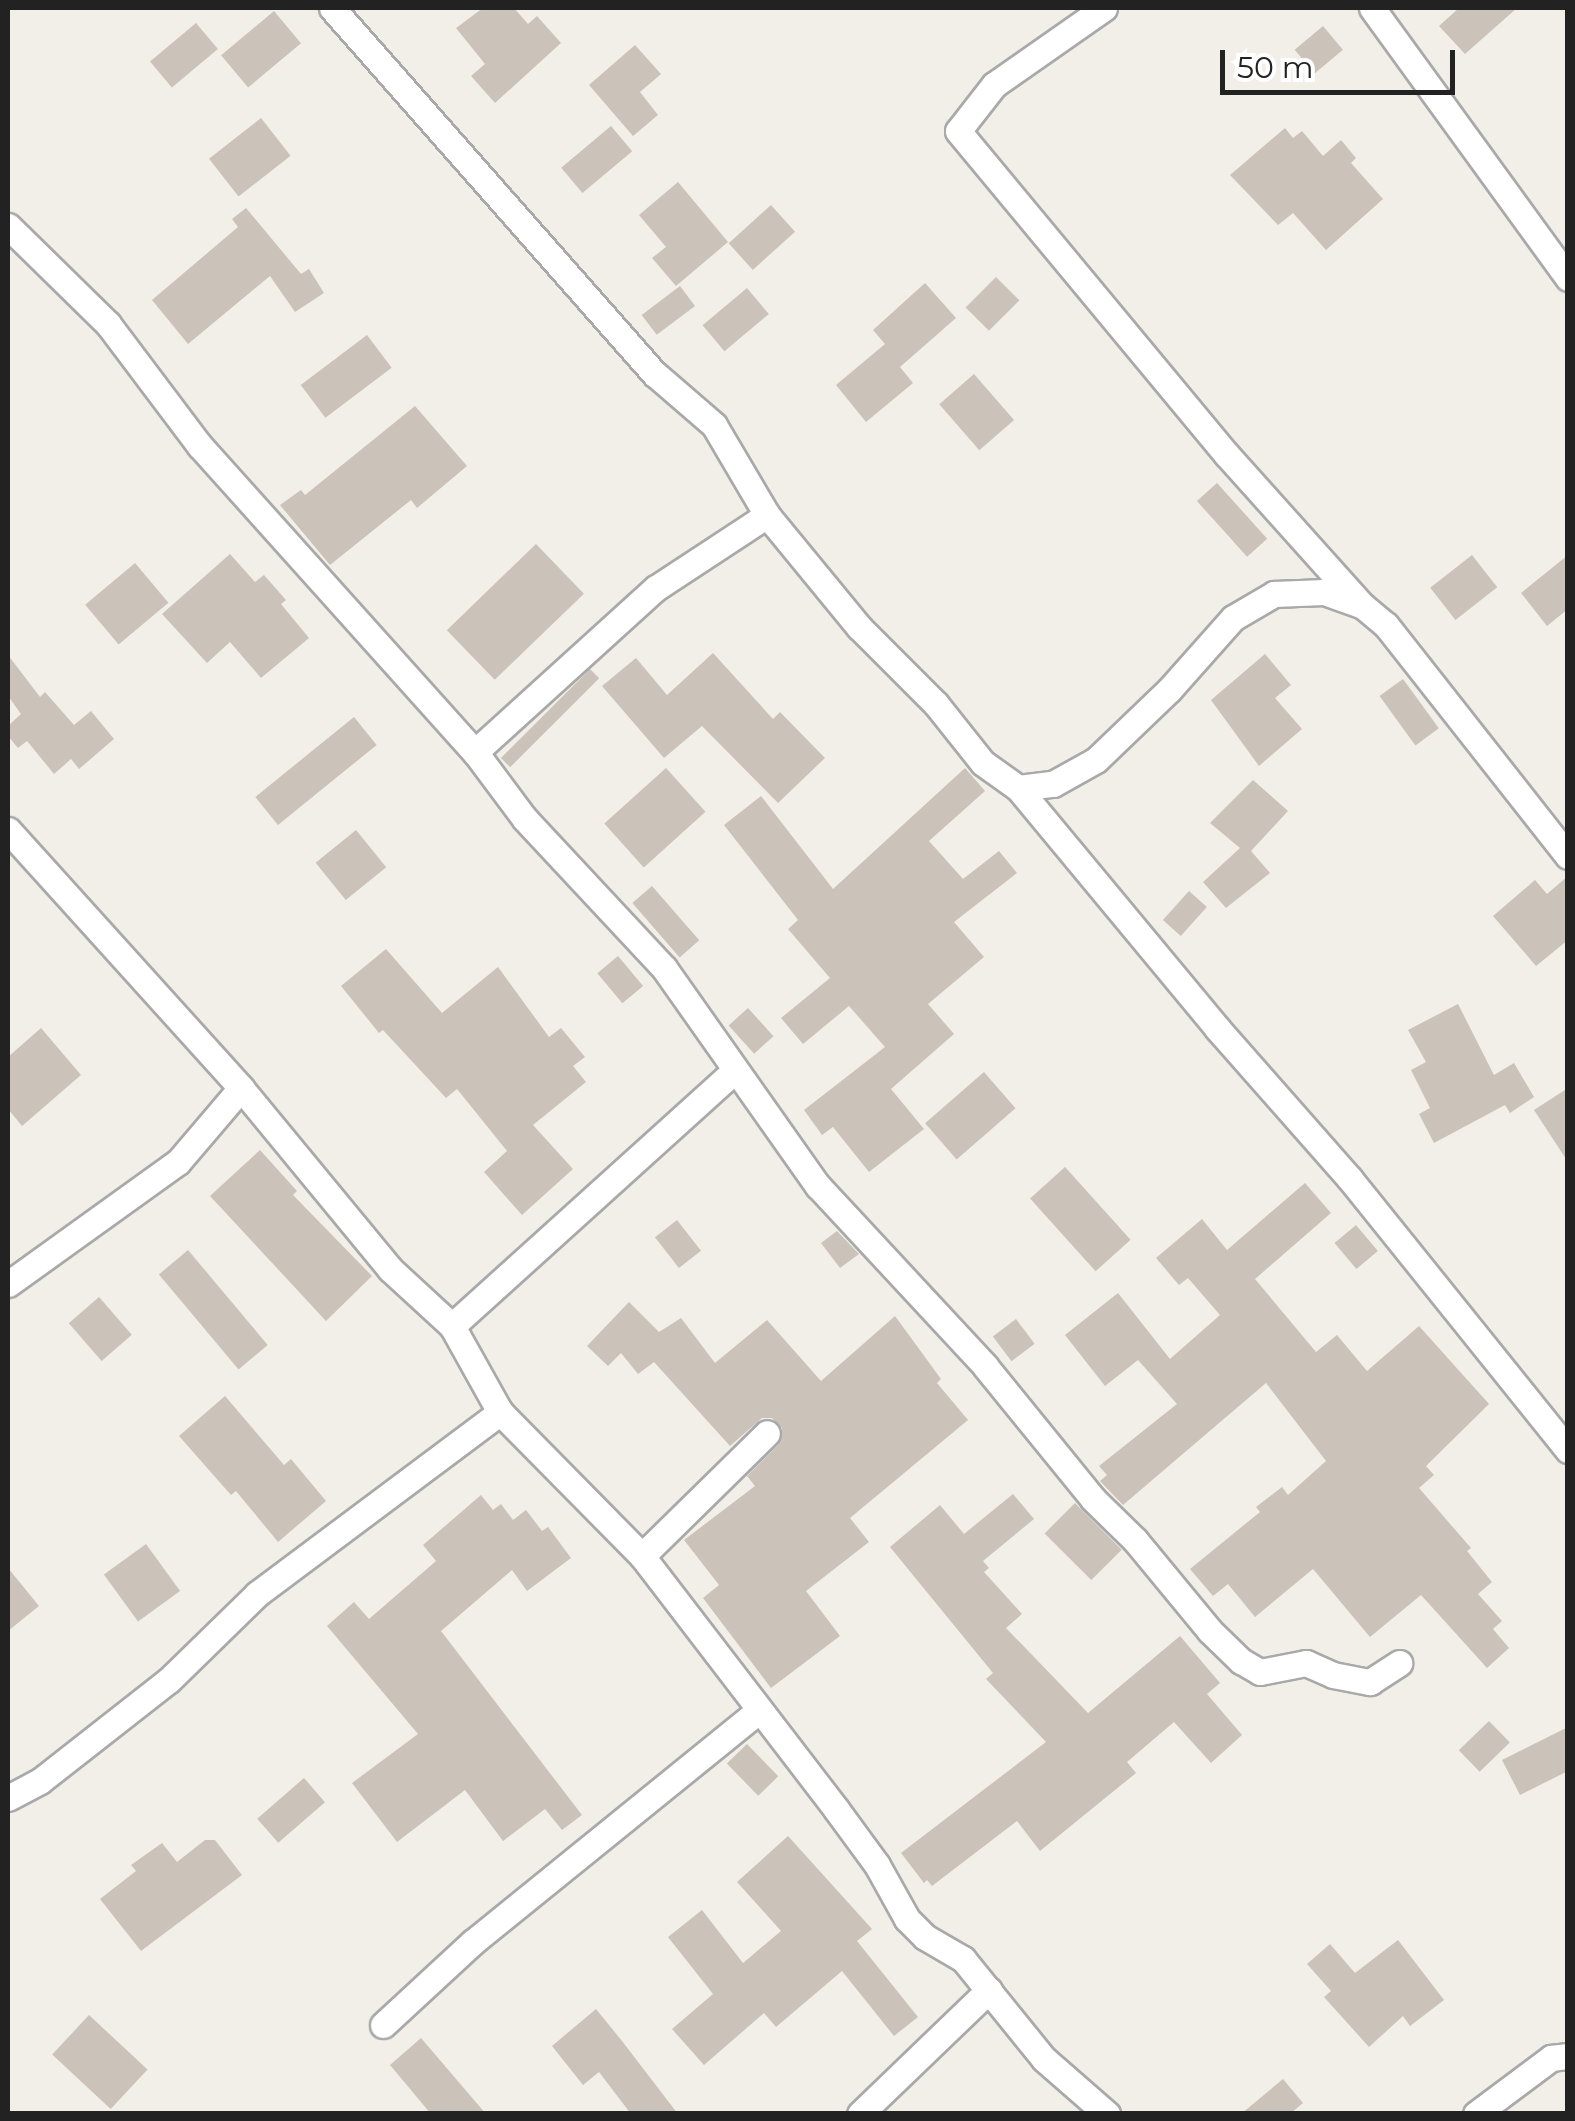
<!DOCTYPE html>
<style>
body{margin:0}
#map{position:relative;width:1575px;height:2121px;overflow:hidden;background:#f2efe8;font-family:Montserrat,sans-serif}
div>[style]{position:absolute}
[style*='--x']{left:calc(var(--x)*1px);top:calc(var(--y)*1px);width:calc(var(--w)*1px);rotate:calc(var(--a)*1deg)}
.building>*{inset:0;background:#cbc2ba;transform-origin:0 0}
.roads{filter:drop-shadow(2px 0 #a9a9a9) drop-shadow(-2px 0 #a9a9a9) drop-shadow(0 2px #a9a9a9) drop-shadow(0 -2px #a9a9a9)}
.street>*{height:25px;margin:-12.5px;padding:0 12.5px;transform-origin:12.5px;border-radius:12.5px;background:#fff}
span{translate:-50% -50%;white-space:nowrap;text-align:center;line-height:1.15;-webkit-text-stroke:9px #fff;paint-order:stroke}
.frame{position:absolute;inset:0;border:10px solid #222;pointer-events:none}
.scale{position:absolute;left:1220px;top:50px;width:235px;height:45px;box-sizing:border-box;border:5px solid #222;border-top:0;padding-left:12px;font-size:30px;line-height:35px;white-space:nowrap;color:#222;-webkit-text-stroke:8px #fff;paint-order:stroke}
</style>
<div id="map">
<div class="building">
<i style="clip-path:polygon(483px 8px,514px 8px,528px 24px,537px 16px,561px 43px,495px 103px,471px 76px,485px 64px,456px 28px)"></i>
<i style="clip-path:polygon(1459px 8px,1517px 8px,1465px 54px,1439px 26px)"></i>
<i style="left:274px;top:11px;width:42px;height:69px;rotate:50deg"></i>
<i style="left:196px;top:23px;width:34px;height:60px;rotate:50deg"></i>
<i style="left:1323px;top:26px;width:31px;height:37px;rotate:50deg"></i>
<i style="clip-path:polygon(635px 45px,661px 74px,640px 92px,658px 115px,633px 136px,589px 85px)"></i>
<i style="left:261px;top:118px;width:48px;height:66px;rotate:52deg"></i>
<i style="left:611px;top:126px;width:33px;height:65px;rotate:50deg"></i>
<i style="clip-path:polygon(1285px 128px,1293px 138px,1302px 131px,1323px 156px,1341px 140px,1356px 158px,1351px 163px,1383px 199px,1326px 250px,1293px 213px,1278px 225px,1230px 175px)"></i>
<i style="clip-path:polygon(678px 182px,728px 242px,676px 286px,652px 258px,666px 247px,639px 215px)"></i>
<i style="left:771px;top:205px;width:36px;height:57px;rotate:48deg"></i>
<i style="clip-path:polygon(246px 208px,301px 274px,309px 269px,324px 293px,295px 312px,270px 276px,188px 344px,152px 300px,238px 227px,232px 219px)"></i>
<i style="left:996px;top:277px;width:33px;height:43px;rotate:45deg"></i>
<i style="clip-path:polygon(925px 283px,956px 318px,900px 367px,913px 383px,866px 422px,836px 385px,885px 344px,873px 330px)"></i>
<i style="left:680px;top:286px;width:25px;height:48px;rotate:53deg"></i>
<i style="left:747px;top:288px;width:34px;height:58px;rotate:50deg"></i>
<i style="left:367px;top:335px;width:41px;height:83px;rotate:53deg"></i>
<i style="left:974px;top:374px;width:61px;height:46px;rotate:49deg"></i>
<i style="clip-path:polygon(415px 406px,467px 466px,417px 508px,411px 500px,330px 565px,280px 505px,301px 490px,305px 495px)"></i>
<i style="left:1217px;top:483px;width:75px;height:27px;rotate:48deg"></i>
<i style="left:536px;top:544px;width:69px;height:124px;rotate:46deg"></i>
<i style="clip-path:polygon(230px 554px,255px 582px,264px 575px,286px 600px,281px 604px,309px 638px,261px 678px,230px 642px,207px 663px,162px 614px)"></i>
<i style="left:1472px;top:555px;width:41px;height:53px;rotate:52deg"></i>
<i style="clip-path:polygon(1568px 555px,1568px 609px,1547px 626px,1521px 593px)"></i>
<i style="left:135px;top:563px;width:52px;height:65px;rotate:50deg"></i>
<i style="clip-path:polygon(713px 653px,773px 719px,780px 712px,825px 758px,778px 803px,702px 726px,664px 758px,602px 686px,636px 658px,667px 695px)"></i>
<i style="clip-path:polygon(1265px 654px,1291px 685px,1275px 698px,1302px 729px,1259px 766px,1211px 700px)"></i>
<i style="clip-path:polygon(8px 655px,40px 697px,45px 692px,74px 725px,91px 711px,114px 739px,79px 769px,71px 759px,54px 774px,27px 741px,18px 748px,8px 736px,8px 726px,21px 714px,8px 696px)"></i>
<i style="left:590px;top:669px;width:13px;height:126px;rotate:45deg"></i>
<i style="left:1403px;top:679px;width:61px;height:29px;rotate:54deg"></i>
<i style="left:354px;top:717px;width:36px;height:127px;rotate:51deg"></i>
<i style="left:666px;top:768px;width:59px;height:83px;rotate:48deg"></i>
<i style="clip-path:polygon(965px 768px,985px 791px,929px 841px,963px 879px,999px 851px,1017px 873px,954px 922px,984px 957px,928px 1004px,954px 1034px,891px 1089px,924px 1129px,869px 1172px,833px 1127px,822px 1135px,804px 1110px,885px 1047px,849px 1006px,803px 1044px,781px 1018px,830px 978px,788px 929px,798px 920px,724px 825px,761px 796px,833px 889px)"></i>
<i style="clip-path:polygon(1253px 780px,1288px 811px,1251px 851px,1270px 873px,1226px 908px,1203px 882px,1240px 848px,1210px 823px)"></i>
<i style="left:356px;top:830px;width:48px;height:52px;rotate:51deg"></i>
<i style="clip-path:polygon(1568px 876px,1568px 940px,1536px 966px,1493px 916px,1535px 880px,1547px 894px)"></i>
<i style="left:652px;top:886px;width:72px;height:26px;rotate:49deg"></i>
<i style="left:1189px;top:891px;width:24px;height:39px;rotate:42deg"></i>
<i style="clip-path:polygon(386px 949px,442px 1013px,498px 967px,549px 1037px,561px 1028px,585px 1057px,573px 1066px,586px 1082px,533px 1125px,573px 1169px,522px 1215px,484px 1172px,507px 1151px,457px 1089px,446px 1098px,383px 1030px,379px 1033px,341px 986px)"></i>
<i style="left:618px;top:956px;width:39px;height:27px;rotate:50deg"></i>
<i style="clip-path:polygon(1458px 1004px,1494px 1075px,1514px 1063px,1534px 1097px,1510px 1113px,1505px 1105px,1434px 1143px,1419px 1114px,1430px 1108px,1411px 1070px,1426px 1062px,1408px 1030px)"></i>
<i style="left:748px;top:1008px;width:38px;height:26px;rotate:48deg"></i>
<i style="clip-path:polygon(41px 1028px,81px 1075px,22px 1126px,8px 1109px,8px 1057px)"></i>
<i style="left:984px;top:1072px;width:48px;height:78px;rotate:49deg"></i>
<i style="clip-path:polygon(1568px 1088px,1568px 1162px,1534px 1110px)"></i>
<i style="clip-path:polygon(260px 1150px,297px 1191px,293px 1195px,372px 1276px,326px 1321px,210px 1196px)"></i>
<i style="left:1065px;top:1167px;width:98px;height:47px;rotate:48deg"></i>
<i style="clip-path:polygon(1305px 1183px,1331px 1213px,1255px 1279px,1316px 1352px,1337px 1335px,1367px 1371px,1419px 1326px,1489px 1404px,1426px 1466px,1434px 1475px,1419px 1488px,1471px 1548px,1467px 1551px,1492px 1582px,1478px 1594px,1502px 1621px,1493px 1629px,1509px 1648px,1487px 1668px,1421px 1595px,1370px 1637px,1313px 1569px,1255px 1617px,1228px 1584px,1213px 1596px,1190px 1569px,1260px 1512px,1256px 1507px,1282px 1487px,1288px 1495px,1326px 1461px,1266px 1383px,1123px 1505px,1100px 1481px,1107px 1475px,1099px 1466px,1177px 1404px,1138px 1360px,1105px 1386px,1065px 1335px,1118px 1293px,1170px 1359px,1220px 1315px,1188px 1278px,1179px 1285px,1156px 1258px,1202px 1219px,1227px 1250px)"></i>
<i style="left:677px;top:1220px;width:39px;height:28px;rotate:52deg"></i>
<i style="left:1356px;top:1225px;width:34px;height:28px;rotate:50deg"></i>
<i style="clip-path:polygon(837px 1231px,859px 1254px,840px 1268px,821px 1243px)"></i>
<i style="left:188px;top:1250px;width:124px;height:38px;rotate:50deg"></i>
<i style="left:99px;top:1297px;width:50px;height:40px;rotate:49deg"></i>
<i style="clip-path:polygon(629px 1302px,659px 1332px,681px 1318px,715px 1363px,767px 1320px,821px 1381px,895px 1316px,941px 1379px,937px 1383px,968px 1420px,850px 1518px,869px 1542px,806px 1591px,840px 1636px,771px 1688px,703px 1598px,719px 1585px,684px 1540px,755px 1486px,747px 1476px,779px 1444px,782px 1428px,772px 1418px,762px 1418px,730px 1446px,654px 1362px,638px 1374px,621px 1353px,608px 1366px,587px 1346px)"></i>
<i style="left:1016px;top:1319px;width:31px;height:29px;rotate:53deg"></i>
<i style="clip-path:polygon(225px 1396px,284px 1465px,291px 1459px,326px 1501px,278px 1542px,236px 1491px,231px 1495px,179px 1436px)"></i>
<i style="clip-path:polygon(1013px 1494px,1034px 1519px,983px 1561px,989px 1568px,984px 1572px,1022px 1614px,1006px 1628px,1088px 1713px,1180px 1636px,1220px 1683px,1207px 1694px,1242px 1735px,1211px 1763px,1174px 1722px,1127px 1762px,1136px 1773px,1040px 1851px,1017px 1821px,932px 1886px,927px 1880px,924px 1883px,901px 1853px,1046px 1742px,986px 1679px,993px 1673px,890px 1547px,940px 1505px,964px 1534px)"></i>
<i style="clip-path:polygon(481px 1495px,493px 1510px,501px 1504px,513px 1520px,526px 1510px,542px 1531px,548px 1527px,571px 1558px,527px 1591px,512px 1570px,441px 1631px,582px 1815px,562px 1830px,545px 1809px,503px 1841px,465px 1790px,397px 1842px,352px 1783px,418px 1734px,327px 1626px,354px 1602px,369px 1619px,436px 1561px,423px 1545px)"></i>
<i style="left:1075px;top:1503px;width:66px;height:43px;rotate:45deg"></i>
<i style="left:146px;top:1544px;width:58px;height:52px;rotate:54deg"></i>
<i style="clip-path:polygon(8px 1568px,39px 1606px,8px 1631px)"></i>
<i style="left:1489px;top:1721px;width:30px;height:42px;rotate:46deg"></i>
<i style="clip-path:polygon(1568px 1727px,1568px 1771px,1520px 1795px,1502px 1760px)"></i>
<i style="left:747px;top:1744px;width:45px;height:28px;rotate:46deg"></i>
<i style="left:304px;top:1778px;width:32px;height:62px;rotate:49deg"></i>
<i style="clip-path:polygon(788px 1836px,872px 1929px,857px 1941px,918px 2017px,894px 2036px,842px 1971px,776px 2027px,764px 2013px,704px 2065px,672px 2029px,713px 1994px,668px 1937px,702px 1910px,743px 1963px,781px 1931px,737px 1882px)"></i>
<i style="clip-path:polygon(205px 1840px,215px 1840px,242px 1875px,141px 1951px,100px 1899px,136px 1871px,131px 1865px,162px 1843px,177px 1862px)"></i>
<i style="clip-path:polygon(1398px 1940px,1444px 2000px,1410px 2026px,1403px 2016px,1369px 2047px,1324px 1997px,1331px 1991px,1307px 1964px,1330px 1944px,1355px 1973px)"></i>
<i style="clip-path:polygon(596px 2009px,622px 2041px,678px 2114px,631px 2114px,599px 2072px,583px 2085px,552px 2046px)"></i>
<i style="left:89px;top:2015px;width:80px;height:54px;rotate:43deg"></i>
<i style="clip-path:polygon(421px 2038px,486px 2114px,431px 2114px,390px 2065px)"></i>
<i style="clip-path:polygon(1283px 2079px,1303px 2103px,1290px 2114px,1241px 2114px)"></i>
</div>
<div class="roads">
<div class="street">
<i style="--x:332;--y:8;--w:488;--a:48.6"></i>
<i style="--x:655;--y:374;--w:78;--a:40.8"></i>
<i style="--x:714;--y:425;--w:104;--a:59.5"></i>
<i style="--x:767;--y:515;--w:145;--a:50.6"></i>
<i style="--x:859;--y:627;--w:109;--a:45"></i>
<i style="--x:936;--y:704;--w:75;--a:51.5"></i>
<i style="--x:983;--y:763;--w:43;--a:35.5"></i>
<i style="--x:1018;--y:788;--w:35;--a:-7"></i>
<i style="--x:1053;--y:784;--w:49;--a:-29.2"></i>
<i style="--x:1096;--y:760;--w:101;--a:-43.8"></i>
<i style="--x:1169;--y:690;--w:96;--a:-48.4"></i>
<i style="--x:1233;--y:618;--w:48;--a:-30.3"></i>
<i style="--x:1274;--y:594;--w:50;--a:-2.3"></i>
<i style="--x:1324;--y:592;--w:41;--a:19.7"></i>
<i style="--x:1363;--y:606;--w:30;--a:40"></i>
<i style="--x:1386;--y:625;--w:294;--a:51.8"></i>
<i style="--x:1104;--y:8;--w:134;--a:145"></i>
<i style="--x:994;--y:85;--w:58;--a:128"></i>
<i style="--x:958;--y:131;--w:421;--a:50.3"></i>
<i style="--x:1227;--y:455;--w:198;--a:48.1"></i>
<i style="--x:1372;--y:8;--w:334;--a:54"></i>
<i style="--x:8;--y:226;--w:140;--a:44.4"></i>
<i style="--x:108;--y:324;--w:153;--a:53"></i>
<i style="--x:200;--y:446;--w:411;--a:48.1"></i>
<i style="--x:475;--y:752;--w:84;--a:53.3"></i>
<i style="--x:525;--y:819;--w:204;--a:47"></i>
<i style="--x:664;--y:968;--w:267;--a:54.8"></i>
<i style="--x:818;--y:1186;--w:246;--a:47.1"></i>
<i style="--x:985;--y:1366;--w:171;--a:50.9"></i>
<i style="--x:1093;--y:1499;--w:59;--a:44.3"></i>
<i style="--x:1135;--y:1540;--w:118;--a:50.5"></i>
<i style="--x:1210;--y:1631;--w:43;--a:44.1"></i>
<i style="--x:1241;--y:1661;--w:22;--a:30"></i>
<i style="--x:1260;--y:1672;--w:47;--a:-11.1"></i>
<i style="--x:1306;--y:1663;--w:30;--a:24"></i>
<i style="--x:1333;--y:1675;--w:38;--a:11"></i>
<i style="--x:1370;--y:1682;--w:35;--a:-33"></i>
<i style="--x:475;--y:752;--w:244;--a:-42.2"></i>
<i style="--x:656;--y:588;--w:133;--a:-33.3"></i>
<i style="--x:1018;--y:788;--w:312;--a:50.3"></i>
<i style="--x:1217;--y:1028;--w:201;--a:48.6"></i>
<i style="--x:1350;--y:1179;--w:348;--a:51.2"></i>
<i style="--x:8;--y:830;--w:348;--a:47.9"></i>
<i style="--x:241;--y:1088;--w:234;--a:50.5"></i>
<i style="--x:390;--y:1269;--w:84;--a:42.6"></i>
<i style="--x:452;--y:1326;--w:98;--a:60.8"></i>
<i style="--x:500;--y:1412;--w:202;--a:45.4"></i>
<i style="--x:642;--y:1556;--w:319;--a:52.5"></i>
<i style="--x:836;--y:1809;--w:69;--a:53.8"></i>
<i style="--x:877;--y:1865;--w:62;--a:60.9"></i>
<i style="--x:907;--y:1919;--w:25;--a:45"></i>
<i style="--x:925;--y:1937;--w:44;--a:30.1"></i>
<i style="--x:963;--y:1959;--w:129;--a:51"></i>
<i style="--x:1044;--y:2059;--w:84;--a:41.1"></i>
<i style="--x:8;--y:1284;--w:209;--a:-35.7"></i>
<i style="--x:178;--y:1162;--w:97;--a:-49.6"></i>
<i style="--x:452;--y:1326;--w:379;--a:-42.1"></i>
<i style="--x:642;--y:1556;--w:175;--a:-44.5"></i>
<i style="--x:8;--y:1798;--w:36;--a:-28"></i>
<i style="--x:40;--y:1781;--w:164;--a:-38.1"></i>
<i style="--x:169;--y:1680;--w:123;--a:-44.3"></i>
<i style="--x:257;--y:1594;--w:304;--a:-36.8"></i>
<i style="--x:383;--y:2025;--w:122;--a:-42.7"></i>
<i style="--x:473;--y:1942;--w:368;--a:-39"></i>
<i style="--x:860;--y:2114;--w:179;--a:-43.9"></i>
<i style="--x:1476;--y:2114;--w:94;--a:-36.7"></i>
<i style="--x:1551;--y:2058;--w:17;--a:-7"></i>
</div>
</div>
<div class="frame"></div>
<div class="scale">50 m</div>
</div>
